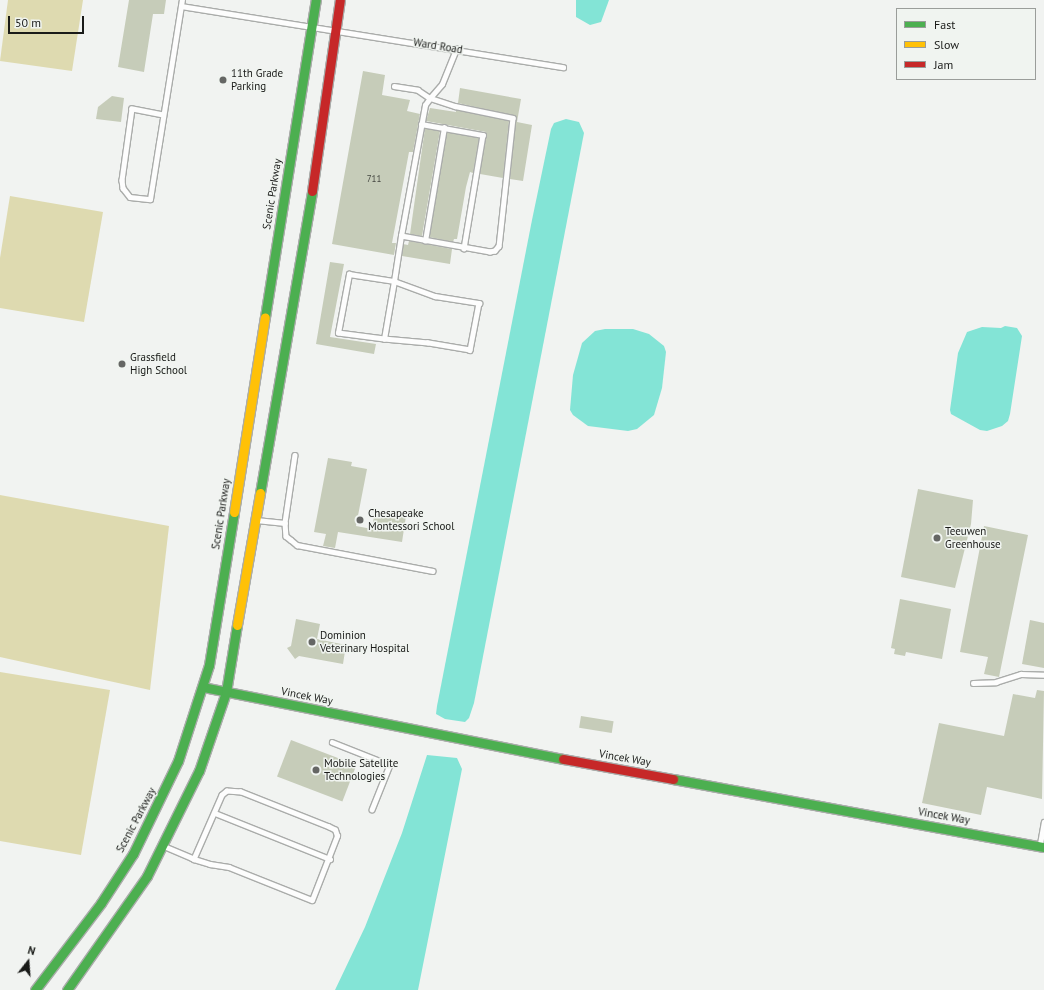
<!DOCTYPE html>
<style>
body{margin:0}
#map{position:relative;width:1044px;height:990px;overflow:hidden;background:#f1f3f1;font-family:"PT Sans",sans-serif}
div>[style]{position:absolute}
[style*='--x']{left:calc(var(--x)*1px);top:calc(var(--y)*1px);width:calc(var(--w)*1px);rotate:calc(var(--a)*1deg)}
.green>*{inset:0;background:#dedab0}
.water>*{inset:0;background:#83e4d6}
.building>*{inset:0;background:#c6ccb9;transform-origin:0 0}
.roads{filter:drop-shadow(1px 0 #aaacaa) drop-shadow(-1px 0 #aaacaa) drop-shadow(0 1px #aaacaa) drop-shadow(0 -1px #aaacaa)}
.lane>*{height:4.5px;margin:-2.25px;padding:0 2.25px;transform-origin:2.25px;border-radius:2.25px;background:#fdfdfd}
.fast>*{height:9px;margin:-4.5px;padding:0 4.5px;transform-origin:4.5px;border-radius:4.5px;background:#4caf50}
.slow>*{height:9px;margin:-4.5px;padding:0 4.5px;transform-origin:4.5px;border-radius:4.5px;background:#ffc107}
.jam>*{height:9px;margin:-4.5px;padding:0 4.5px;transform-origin:4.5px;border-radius:4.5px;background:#c62828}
.dots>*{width:11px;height:11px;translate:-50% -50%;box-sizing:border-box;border:2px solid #f0f4f0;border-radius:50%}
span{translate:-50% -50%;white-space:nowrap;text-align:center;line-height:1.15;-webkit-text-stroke:3px #f0f4f0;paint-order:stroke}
.number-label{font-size:9px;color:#444640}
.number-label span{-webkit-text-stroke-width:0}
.street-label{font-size:11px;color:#191a18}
.poi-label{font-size:11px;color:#191a18}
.left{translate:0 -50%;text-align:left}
.legend{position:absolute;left:896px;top:8px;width:140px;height:72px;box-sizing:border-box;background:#f0f4f0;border:1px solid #9a9d9a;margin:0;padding:5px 7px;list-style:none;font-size:12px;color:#191a18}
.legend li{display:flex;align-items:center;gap:8px;height:20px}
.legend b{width:20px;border:1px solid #9a9d9a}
.north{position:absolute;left:8px;top:942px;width:40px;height:40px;-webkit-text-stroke:3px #f0f4f0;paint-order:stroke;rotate:17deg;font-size:11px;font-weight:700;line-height:16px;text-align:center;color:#191a18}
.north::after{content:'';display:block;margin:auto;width:14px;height:18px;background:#191a18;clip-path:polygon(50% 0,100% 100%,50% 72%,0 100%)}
.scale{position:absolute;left:8px;top:16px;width:76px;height:18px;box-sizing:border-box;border:2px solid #191a18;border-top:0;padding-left:5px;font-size:12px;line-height:14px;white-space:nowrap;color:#191a18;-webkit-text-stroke:3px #f0f4f0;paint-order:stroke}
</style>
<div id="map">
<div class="green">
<i style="clip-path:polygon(8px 0,83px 0,72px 71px,0 61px)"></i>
<i style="clip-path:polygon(10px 196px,103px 212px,84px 322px,0 308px,0 258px)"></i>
<i style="clip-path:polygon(0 495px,169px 526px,150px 690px,0 657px)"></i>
<i style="clip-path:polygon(0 672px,110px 690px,81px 855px,0 841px)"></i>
</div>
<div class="water">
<i style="clip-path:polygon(576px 0,609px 0,601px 22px,590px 25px,576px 17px)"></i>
<i style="clip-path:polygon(566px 119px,579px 122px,584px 133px,474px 703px,469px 718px,465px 722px,445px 719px,436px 714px,437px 706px,532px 220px,551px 129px,554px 123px)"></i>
<i style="clip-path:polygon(1005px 326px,1017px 328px,1022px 336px,1010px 414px,1008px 421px,1002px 426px,987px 431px,980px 430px,951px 414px,950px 410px,958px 353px,967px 332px,982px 327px,1001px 328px)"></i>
<i style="clip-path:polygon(605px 329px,633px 329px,649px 334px,664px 346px,666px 352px,662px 388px,654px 415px,637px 429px,628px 431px,588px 426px,573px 415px,570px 410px,573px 375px,582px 343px,595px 331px)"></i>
<i style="clip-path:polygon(427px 755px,457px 758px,462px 769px,418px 990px,335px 990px,365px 927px,402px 833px)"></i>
</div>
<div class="building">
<i style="clip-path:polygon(129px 0,166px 0,164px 14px,153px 14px,144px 72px,118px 67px)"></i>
<i style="clip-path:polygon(363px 71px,385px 75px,382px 95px,410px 100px,407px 111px,420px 114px,413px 152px,409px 152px,392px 243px,396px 243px,394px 255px,332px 244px)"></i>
<i style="clip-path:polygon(460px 88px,521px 99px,517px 122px,532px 125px,523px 181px,510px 179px,516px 116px,458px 103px)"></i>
<i style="clip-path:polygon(112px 96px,124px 98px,121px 122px,96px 119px,98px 107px)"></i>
<i style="clip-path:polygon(430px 108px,456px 112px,456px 110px,509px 121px,503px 178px,480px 174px,486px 132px,426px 121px)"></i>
<i style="clip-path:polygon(425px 128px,440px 131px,422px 236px,410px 234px)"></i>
<i style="clip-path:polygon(447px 132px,479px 138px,473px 173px,470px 172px,466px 187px,457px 239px,454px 239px,453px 242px,429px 237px)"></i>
<i style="clip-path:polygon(409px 241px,452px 249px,450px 264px,402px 256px,403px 244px,408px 245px)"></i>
<i style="clip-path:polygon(330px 262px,344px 264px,330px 337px,376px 344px,374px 354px,316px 344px)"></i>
<i style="clip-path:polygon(328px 458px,352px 462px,351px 466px,367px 469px,356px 526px,372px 529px,375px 510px,406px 516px,402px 542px,338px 532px,335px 548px,323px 546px,326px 534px,314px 532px)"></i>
<i style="clip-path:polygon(918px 489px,973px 500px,971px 524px,955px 588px,901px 577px)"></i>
<i style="clip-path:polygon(984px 526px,1028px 535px,999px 677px,984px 674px,988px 657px,960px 652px)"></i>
<i style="clip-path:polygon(900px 599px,951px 609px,942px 659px,906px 652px,905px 656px,894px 654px,895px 649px,891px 648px)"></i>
<i style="clip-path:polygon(296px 619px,320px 624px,317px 639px,346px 645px,343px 664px,299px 656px,295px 659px,287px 648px,291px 646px)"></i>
<i style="clip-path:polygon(1030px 620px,1044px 623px,1044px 668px,1022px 664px)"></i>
<i style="clip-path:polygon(1037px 690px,1044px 691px,1042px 799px,987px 787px,981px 815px,922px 803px,939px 723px,1004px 736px,1013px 694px,1035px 698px)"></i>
<i style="left:581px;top:716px;width:33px;height:12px;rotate:9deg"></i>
<i style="left:291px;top:740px;width:70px;height:39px;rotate:21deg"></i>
</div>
<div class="roads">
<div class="lane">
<i style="--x:181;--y:6;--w:387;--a:9.1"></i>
<i style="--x:394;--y:86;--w:24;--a:9"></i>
<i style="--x:418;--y:90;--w:14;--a:34"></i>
<i style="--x:430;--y:98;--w:26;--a:18"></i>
<i style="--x:455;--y:106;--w:59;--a:11.7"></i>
<i style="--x:513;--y:118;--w:129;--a:96.2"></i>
<i style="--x:499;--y:246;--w:6;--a:129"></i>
<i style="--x:495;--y:251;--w:5;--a:169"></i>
<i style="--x:490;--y:252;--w:90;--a:-169.8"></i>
<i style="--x:401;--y:236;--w:133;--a:-79.6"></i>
<i style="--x:425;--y:105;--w:9;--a:-54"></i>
<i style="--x:430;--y:98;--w:18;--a:-49"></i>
<i style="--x:442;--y:84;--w:38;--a:-68"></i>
<i style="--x:163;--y:115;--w:32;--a:-169"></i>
<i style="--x:132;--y:109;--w:72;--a:98"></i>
<i style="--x:122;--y:180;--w:8;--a:83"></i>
<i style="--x:123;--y:188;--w:11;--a:52"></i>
<i style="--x:130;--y:197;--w:20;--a:6"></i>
<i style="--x:150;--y:199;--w:57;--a:-80.9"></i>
<i style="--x:159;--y:143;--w:145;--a:-80.9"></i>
<i style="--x:421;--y:124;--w:63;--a:10.1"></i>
<i style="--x:483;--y:135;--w:115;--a:99.5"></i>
<i style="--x:425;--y:241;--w:115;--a:-80.5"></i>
<i style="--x:384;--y:339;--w:46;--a:-172.6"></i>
<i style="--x:338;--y:333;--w:60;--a:-79.4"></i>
<i style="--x:349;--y:274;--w:46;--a:8.8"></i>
<i style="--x:394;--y:281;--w:44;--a:20.1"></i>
<i style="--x:435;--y:296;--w:45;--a:9"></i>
<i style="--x:479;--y:303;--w:48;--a:100.8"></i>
<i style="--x:470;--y:350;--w:43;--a:-170.5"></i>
<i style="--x:428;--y:343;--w:44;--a:-174.8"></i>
<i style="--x:384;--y:339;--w:59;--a:-80.2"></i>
<i style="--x:394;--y:281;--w:46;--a:-81.2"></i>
<i style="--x:295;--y:455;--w:69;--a:98.4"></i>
<i style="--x:285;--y:523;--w:13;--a:86"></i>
<i style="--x:286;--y:536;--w:6;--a:39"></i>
<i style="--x:291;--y:540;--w:8;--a:40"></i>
<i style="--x:297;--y:545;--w:138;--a:10.8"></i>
<i style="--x:256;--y:520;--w:29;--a:6"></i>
<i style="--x:973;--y:683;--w:23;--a:-2"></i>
<i style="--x:996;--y:682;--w:26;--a:-18"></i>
<i style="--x:1021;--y:674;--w:23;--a:2"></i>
<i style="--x:332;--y:742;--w:62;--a:21.6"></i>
<i style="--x:390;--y:765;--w:48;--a:111.8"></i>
<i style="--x:215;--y:813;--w:124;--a:21.8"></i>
<i style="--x:1040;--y:844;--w:22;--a:-80"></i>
<i style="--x:164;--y:846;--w:30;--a:23"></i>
<i style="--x:192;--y:858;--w:2;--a:27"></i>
<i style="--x:194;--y:859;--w:17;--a:17"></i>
<i style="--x:210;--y:864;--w:19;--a:9"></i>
<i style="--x:229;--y:867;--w:89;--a:21.7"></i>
<i style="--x:312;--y:900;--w:69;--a:-68.7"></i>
<i style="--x:337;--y:836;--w:6;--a:-108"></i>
<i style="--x:335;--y:830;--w:7;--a:-153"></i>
<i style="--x:329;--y:827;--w:95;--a:-158.3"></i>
<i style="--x:241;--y:792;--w:14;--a:-176"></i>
<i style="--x:227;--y:791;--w:6;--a:141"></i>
<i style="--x:222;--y:795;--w:70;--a:113.6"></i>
</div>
<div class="fast">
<i style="--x:265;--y:317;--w:321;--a:-80.9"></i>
<i style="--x:260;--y:493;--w:306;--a:-80.2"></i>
<i style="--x:203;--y:687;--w:367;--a:11.3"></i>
<i style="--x:673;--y:779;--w:377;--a:10.4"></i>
<i style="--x:35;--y:990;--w:109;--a:-52.8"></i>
<i style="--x:101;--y:903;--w:59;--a:-56.9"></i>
<i style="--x:133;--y:854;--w:103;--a:-64.2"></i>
<i style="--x:178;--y:761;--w:101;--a:-72.1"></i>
<i style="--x:209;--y:665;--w:155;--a:-80.7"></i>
<i style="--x:67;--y:990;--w:139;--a:-54.9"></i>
<i style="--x:147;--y:876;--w:117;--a:-63.7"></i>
<i style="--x:199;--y:771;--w:83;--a:-71.1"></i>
<i style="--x:226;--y:692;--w:68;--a:-80.7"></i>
</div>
<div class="slow">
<i style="--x:234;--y:512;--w:197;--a:-81"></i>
<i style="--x:237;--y:625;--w:134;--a:-80.1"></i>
</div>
<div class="jam">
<i style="--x:312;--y:191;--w:193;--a:-81.7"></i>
<i style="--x:563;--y:759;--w:112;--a:10.3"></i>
</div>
</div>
<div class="dots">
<i style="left:223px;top:80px;background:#656664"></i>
<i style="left:122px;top:364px;background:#656664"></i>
<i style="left:360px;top:520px;background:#656664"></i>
<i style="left:937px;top:538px;background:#656664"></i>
<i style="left:312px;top:642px;background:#656664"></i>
<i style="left:316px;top:770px;background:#656664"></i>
</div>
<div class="number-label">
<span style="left:374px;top:179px">711</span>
</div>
<div class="street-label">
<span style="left:438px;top:46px;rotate:9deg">Ward Road</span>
<span style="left:272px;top:194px;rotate:-81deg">Scenic Parkway</span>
<span style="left:221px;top:514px;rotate:-81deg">Scenic Parkway</span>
<span style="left:307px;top:696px;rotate:11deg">Vincek Way</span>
<span style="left:625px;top:758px;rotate:10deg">Vincek Way</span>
<span style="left:944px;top:816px;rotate:10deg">Vincek Way</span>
<span style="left:136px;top:820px;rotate:-62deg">Scenic Parkway</span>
</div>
<div class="poi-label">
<span class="left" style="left:231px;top:80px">11th Grade<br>Parking</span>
<span class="left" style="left:130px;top:364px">Grassfield<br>High School</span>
<span class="left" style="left:368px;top:520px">Chesapeake<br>Montessori School</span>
<span class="left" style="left:945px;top:538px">Teeuwen<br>Greenhouse</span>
<span class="left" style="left:320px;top:642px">Dominion<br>Veterinary Hospital</span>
<span class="left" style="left:324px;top:770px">Mobile Satellite<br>Technologies</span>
</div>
<ul class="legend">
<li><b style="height:5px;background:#4caf50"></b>Fast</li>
<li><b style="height:5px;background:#ffc107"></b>Slow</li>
<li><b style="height:5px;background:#c62828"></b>Jam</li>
</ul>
<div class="north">N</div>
<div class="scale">50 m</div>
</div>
